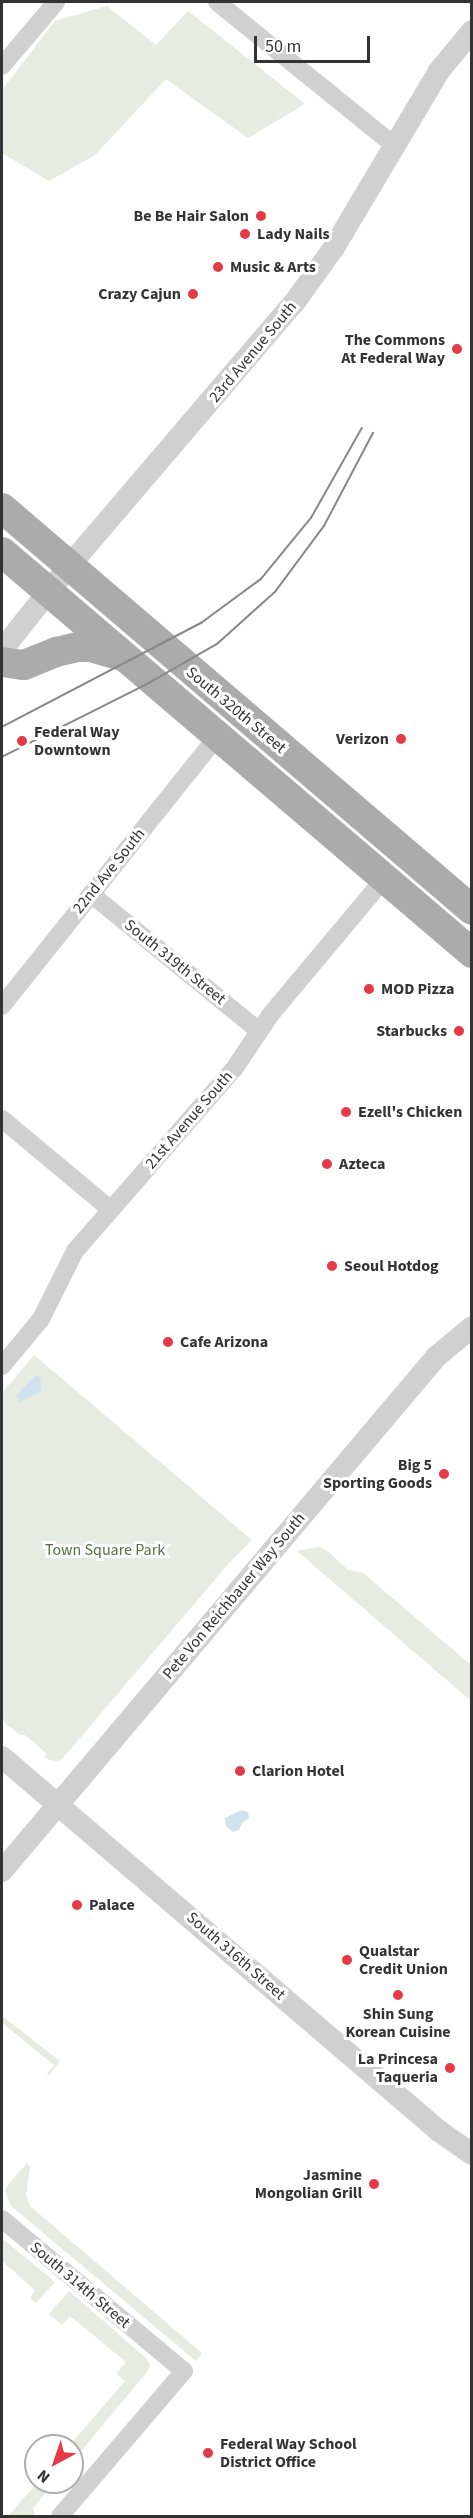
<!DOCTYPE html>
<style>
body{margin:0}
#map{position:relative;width:473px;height:2518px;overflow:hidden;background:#fff;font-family:"Source Sans 3",sans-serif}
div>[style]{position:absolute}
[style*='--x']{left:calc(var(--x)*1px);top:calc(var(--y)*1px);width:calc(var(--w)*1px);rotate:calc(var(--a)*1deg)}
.green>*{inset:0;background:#e6ecdf}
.water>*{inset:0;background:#cfe2ee}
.minor>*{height:18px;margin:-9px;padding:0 9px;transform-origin:9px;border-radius:9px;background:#d0d0d0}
.tertiary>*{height:22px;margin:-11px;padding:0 11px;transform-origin:11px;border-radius:11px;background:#d0d0d0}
.primary>*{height:30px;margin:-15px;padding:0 15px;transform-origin:15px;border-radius:15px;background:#ababab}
.tram>*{height:1.5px;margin:-0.75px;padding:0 0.75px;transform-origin:0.75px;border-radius:0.75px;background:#888}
.dots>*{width:16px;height:16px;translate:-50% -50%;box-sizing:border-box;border:3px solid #fff;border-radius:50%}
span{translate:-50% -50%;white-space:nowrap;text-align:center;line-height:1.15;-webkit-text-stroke:6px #fff;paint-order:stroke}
.poi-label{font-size:16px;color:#333;font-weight:700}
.right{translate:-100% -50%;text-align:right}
.left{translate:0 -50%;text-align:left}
.street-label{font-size:16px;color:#333}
.park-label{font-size:16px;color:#56703f}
.frame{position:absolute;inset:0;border:3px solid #333;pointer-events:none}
.north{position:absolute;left:24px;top:2434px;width:60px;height:60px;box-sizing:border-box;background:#fff;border:2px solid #adadad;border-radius:50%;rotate:220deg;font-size:16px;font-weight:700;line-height:24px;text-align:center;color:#333}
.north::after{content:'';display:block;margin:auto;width:21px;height:27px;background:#e63946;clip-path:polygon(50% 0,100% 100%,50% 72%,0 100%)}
.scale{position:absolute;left:254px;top:36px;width:116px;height:27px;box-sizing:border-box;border:3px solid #333;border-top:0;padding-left:8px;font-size:18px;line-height:21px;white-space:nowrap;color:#333;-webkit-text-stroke:4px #fff;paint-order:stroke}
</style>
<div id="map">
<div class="green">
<i style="clip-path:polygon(107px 6px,156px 45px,188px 11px,305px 104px,248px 138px,166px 79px,95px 155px,49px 181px,2px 153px,2px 90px,55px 21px)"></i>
<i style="clip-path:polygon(34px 1355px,252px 1540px,230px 1562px,62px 1759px,57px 1761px,49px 1760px,45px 1757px,46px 1753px,25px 1735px,20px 1735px,5px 1723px,2px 1715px,2px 1393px)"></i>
<i style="clip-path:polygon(320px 1547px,330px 1553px,348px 1570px,363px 1573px,471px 1665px,471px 1701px,297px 1551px)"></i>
<i style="clip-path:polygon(2px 2016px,60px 2061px,49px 2076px,47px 2074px,54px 2065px,2px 2023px)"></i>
<i style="clip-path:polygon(27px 2163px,30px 2167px,26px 2195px,30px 2206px,202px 2353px,196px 2361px,11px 2206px,5px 2192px,7px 2186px)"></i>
<i style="clip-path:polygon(2px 2238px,55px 2282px,36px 2303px,30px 2298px,35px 2290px,2px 2261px)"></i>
<i style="clip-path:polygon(69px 2291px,147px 2359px,150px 2365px,147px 2372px,72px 2462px,72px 2446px,69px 2446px,125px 2381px,116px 2374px,126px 2362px,70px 2316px,62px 2325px,49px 2314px)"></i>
<i style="clip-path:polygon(38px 2482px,55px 2482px,33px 2508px,35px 2516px,8px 2516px)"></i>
</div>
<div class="water">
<i style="clip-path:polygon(36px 1375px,40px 1377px,42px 1391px,20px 1402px,17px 1395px)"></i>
<i style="clip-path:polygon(242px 1810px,248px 1812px,249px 1818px,242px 1823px,239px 1830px,233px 1832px,226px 1826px,225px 1818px)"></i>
</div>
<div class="minor">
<i style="--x:217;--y:2;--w:229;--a:39"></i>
<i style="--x:2;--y:66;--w:84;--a:-49.8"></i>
<i style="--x:91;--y:894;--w:217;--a:39.2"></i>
<i style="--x:2;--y:1006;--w:344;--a:-51.4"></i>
<i style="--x:2;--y:1119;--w:141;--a:39.8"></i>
<i style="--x:2;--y:1366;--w:61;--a:-50.3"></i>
<i style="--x:41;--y:1319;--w:76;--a:-63.4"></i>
<i style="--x:75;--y:1251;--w:242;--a:-48.9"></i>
<i style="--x:234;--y:1069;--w:66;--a:-56.1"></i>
<i style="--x:271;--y:1014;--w:176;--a:-50.1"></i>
<i style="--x:2;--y:2219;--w:237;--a:39.9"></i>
<i style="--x:184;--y:2371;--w:191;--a:130.5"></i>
</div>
<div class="tertiary">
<i style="--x:2;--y:650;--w:107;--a:-51.4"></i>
<i style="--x:69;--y:566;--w:346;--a:-49.5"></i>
<i style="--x:294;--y:303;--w:67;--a:-54.2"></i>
<i style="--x:333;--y:249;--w:207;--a:-59.2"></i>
<i style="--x:439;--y:71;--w:52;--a:-50.5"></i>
<i style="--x:2;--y:1757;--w:575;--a:40.56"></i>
<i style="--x:439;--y:2131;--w:40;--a:34.9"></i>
<i style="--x:2;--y:1871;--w:673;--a:-49.82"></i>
<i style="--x:436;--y:1357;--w:47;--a:-39.8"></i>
</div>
<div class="primary">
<i style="--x:2;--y:508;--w:618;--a:40.54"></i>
<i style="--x:2;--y:552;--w:618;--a:40.47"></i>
<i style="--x:2;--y:662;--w:22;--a:8"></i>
<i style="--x:24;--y:665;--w:35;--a:-22"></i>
<i style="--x:56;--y:652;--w:23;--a:-13"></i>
<i style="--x:78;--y:647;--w:13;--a:0"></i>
<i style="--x:91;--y:647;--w:29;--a:16"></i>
</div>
<div class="tram">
<i style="--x:2;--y:727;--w:225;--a:-27.6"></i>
<i style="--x:201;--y:623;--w:74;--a:-36.3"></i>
<i style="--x:261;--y:579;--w:79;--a:-50.7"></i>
<i style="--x:311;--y:518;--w:103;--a:-60.5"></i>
<i style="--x:2;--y:757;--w:165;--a:-26.7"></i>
<i style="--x:149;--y:683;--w:78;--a:-29.8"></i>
<i style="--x:217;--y:644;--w:78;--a:-41.9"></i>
<i style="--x:275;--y:592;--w:82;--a:-53.4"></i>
<i style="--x:324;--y:526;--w:105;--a:-62.2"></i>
</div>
<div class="dots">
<i style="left:261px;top:216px;background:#e63946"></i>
<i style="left:245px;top:234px;background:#e63946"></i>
<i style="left:218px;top:267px;background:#e63946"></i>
<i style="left:193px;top:294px;background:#e63946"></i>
<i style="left:457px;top:349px;background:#e63946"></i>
<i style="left:401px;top:739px;background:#e63946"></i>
<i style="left:22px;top:741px;background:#e63946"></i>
<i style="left:369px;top:989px;background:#e63946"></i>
<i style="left:459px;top:1031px;background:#e63946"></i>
<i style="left:346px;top:1112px;background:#e63946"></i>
<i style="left:327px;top:1164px;background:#e63946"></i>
<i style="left:332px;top:1266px;background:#e63946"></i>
<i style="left:168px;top:1342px;background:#e63946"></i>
<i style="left:444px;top:1474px;background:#e63946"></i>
<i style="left:240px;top:1771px;background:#e63946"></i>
<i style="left:77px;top:1905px;background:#e63946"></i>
<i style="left:347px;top:1960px;background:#e63946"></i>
<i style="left:398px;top:1995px;background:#e63946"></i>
<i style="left:450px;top:2068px;background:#e63946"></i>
<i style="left:374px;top:2184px;background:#e63946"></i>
<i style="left:208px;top:2453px;background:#e63946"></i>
</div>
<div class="poi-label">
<span class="right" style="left:249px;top:216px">Be Be Hair Salon</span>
<span class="left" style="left:257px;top:234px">Lady Nails</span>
<span class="left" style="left:230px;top:267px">Music &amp; Arts</span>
<span class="right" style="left:181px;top:294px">Crazy Cajun</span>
<span class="right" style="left:445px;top:349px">The Commons<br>At Federal Way</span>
<span class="left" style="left:34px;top:741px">Federal Way<br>Downtown</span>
<span class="right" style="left:389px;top:739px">Verizon</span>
<span class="left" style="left:381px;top:989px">MOD Pizza</span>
<span class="right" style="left:447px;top:1031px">Starbucks</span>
<span class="left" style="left:358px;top:1112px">Ezell's Chicken</span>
<span class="left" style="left:339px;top:1164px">Azteca</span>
<span class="left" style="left:344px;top:1266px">Seoul Hotdog</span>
<span class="left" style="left:180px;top:1342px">Cafe Arizona</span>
<span class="right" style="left:432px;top:1474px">Big 5<br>Sporting Goods</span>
<span class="left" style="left:252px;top:1771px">Clarion Hotel</span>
<span class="left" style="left:89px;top:1905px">Palace</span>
<span class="left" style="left:359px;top:1960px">Qualstar<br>Credit Union</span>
<span style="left:398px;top:2023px">Shin Sung<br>Korean Cuisine</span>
<span class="right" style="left:438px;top:2068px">La Princesa<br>Taqueria</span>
<span class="right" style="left:362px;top:2184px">Jasmine<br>Mongolian Grill</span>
<span class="left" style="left:220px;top:2453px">Federal Way School<br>District Office</span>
</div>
<div class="street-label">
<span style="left:253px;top:352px;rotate:-50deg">23rd Avenue South</span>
<span style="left:236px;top:710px;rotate:40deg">South 320th Street</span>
<span style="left:109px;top:871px;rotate:-51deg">22nd Ave South</span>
<span style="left:175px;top:962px;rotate:39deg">South 319th Street</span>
<span style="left:189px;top:1120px;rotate:-49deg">21st Avenue South</span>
<span style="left:234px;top:1596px;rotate:-50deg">Pete Von Reichbauer Way South</span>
<span style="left:236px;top:1956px;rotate:41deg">South 316th Street</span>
<span style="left:80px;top:2285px;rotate:40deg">South 314th Street</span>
</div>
<div class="park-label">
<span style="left:105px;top:1550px">Town Square Park</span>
</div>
<div class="frame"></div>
<div class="north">N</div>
<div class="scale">50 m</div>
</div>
